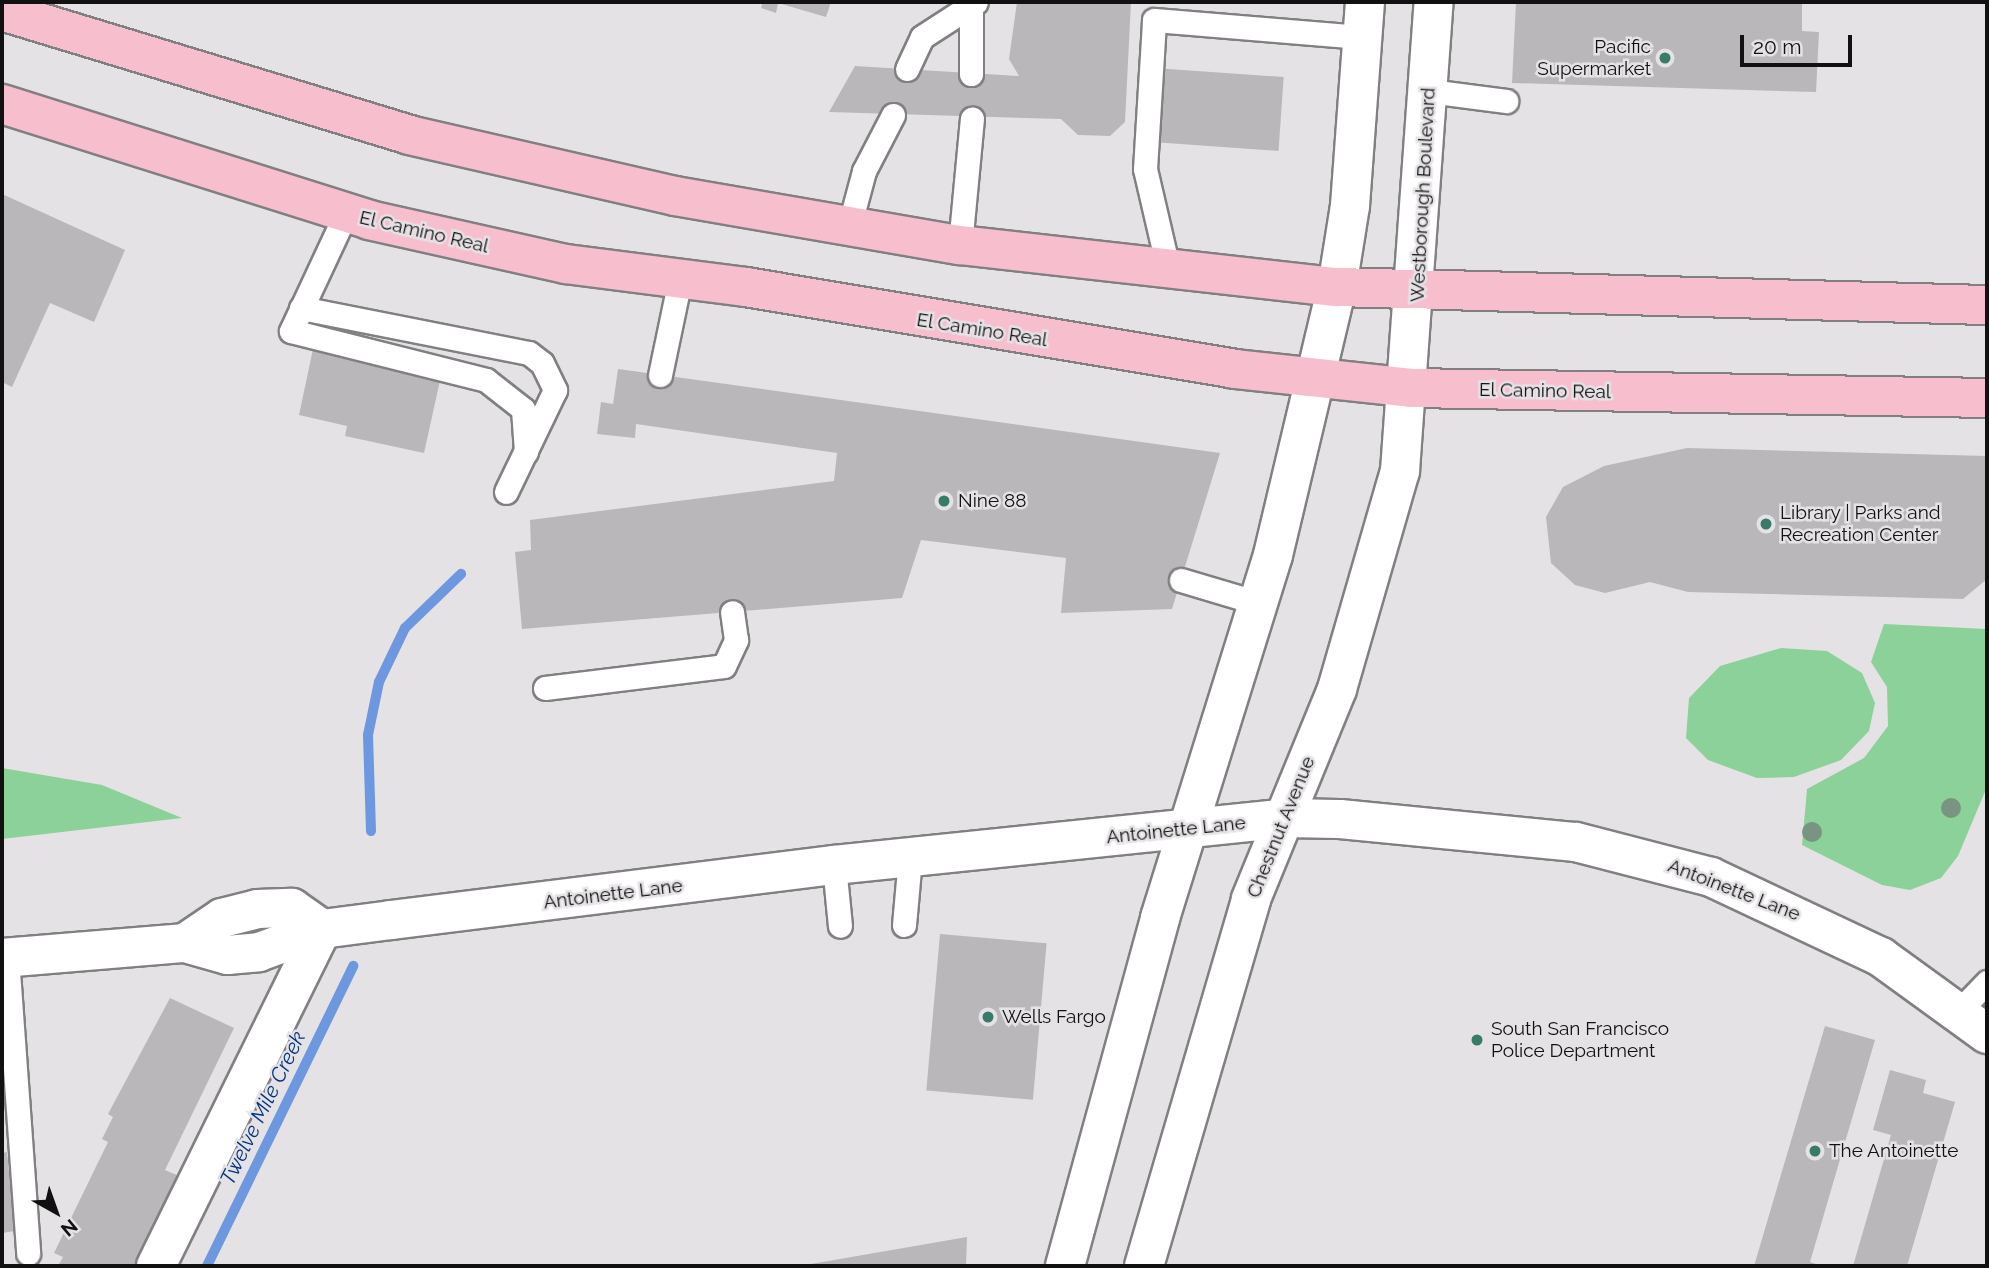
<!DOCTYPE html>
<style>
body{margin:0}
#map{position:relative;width:1989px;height:1268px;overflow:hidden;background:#e5e2e6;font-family:Raleway,sans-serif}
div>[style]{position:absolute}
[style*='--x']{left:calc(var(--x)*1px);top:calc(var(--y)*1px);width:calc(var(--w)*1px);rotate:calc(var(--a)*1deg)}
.green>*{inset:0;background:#8bd199}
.stream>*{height:10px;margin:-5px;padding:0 5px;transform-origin:5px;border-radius:5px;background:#6d97de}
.building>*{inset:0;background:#bab7bb;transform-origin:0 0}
.roads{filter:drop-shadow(2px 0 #817f82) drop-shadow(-2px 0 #817f82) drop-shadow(0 2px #817f82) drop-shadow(0 -2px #817f82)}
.service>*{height:23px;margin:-11.5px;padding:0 11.5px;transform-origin:11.5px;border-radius:11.5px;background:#fff}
.minor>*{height:38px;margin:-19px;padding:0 19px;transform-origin:19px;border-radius:19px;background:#fff}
.secondary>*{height:38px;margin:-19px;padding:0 19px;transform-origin:19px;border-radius:19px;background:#fff}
.primary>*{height:38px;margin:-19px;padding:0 19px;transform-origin:19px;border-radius:19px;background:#f7becd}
.trees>*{width:20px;height:20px;margin:-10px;border-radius:50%;background:#799581}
.dots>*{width:19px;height:19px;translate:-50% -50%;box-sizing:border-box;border:4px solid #e5e2e6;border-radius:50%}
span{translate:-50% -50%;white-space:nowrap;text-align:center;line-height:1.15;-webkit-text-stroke:5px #e5e2e6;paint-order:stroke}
.poi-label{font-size:19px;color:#121112}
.right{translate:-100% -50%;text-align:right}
.left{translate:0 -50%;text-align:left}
.street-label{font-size:19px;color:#121112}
.water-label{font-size:21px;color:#003385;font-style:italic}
.frame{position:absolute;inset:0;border:4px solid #121112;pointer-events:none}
.north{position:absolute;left:21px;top:1177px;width:70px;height:70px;-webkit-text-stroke:5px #e5e2e6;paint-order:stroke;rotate:140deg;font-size:19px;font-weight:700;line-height:28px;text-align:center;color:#121112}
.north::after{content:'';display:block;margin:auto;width:24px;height:32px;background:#121112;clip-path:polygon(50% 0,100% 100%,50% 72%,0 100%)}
.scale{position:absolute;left:1740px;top:35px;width:112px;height:32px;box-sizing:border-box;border:4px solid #121112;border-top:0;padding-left:9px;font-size:21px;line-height:24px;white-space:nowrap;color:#121112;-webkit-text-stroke:5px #e5e2e6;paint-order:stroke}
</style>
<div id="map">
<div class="green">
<i style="clip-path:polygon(1884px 624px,1987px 629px,1987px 787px,1958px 856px,1941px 878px,1910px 890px,1882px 885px,1802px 845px,1807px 789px,1864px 758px,1888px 726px,1887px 687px,1871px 662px)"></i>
<i style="clip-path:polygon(1781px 648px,1827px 651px,1862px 673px,1875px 703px,1869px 731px,1841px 760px,1794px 777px,1757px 778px,1708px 760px,1686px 738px,1689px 698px,1720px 666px)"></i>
<i style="clip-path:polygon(2px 768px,102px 785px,182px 818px,2px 839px)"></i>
</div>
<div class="stream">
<i style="--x:371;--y:831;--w:96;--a:-91.8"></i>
<i style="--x:368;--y:735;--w:54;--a:-78.3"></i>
<i style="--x:379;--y:682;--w:60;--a:-64.3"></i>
<i style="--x:405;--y:628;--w:78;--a:-44"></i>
<i style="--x:207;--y:1266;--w:334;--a:-64"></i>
</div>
<div class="building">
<i style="clip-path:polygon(763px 2px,831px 2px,826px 17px,778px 3px,776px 13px,761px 8px)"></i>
<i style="clip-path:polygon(1017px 2px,1131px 2px,1125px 122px,1110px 136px,1078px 135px,1061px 119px,829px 112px,855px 66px,1019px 76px,1009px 59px)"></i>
<i style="clip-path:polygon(1516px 2px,1802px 2px,1802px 31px,1819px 32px,1816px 92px,1512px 83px)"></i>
<i style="left:1154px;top:68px;width:130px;height:74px;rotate:4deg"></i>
<i style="clip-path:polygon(2px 194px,125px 250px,94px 322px,50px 303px,12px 387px,2px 382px)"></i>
<i style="clip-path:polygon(313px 349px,441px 376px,424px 453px,345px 436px,347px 426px,299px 415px)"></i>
<i style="clip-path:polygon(618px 369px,1220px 453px,1172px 609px,1061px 613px,1066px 558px,921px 540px,902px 598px,522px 629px,515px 552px,531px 550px,530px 520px,834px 481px,837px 453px,636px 424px,635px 438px,597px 434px,601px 402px,613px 404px)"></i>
<i style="clip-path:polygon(1687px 448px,1987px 456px,1987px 579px,1963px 599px,1688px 592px,1650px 582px,1605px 593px,1575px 585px,1551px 563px,1546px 517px,1563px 487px,1604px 466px)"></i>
<i style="left:940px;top:934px;width:107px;height:157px;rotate:5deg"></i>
<i style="clip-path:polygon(170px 998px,234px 1028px,165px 1170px,179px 1176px,136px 1266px,58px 1266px,63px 1257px,54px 1253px,108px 1142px,102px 1139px,113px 1117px,108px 1114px)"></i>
<i style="clip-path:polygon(1825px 1026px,1875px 1040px,1810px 1262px,1822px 1266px,1754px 1266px)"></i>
<i style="clip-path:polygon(1890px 1070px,1926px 1080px,1923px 1093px,1955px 1102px,1907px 1266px,1853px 1266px,1891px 1135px,1873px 1130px)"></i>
<i style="clip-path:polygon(7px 1152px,15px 1231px,2px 1233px,2px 1153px)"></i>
<i style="clip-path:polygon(967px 1237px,966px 1266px,805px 1266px,805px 1265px)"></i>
</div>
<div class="roads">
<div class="service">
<i style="--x:907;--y:69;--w:35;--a:-65"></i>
<i style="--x:922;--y:37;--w:64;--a:-32.9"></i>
<i style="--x:971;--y:74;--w:68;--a:-90"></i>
<i style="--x:1429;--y:91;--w:78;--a:7.4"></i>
<i style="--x:346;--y:213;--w:130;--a:115"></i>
<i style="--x:291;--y:331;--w:201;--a:14.1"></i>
<i style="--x:486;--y:380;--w:47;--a:38.1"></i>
<i style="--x:523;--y:409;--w:43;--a:86"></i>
<i style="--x:849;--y:227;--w:58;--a:-75"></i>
<i style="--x:864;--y:171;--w:63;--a:-62.6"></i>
<i style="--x:960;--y:245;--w:127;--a:-84.6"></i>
<i style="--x:1169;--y:272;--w:106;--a:-103.1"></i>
<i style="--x:1145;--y:169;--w:149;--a:-86.5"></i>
<i style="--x:1154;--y:20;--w:208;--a:4.7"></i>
<i style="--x:301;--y:308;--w:232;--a:11.2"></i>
<i style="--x:529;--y:353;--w:16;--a:38"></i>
<i style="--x:542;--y:363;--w:30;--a:64"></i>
<i style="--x:555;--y:390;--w:113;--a:115.7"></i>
<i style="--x:660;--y:375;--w:98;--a:-78.2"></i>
<i style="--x:1181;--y:580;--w:80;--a:16.6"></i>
<i style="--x:545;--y:688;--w:180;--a:-7"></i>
<i style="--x:724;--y:666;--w:29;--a:-65"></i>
<i style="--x:736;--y:640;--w:28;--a:-98"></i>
<i style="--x:834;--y:865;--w:61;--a:84.4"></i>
<i style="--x:904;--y:925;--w:67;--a:-84.9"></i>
<i style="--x:7;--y:957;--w:297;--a:85.9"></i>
<i style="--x:1958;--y:1012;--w:42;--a:-46"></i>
</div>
<div class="minor">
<i style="--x:185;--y:943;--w:45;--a:-34"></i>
<i style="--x:222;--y:918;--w:36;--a:-14"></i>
<i style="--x:257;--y:909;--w:35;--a:-2"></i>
<i style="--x:292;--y:908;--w:37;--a:35"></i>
<i style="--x:2;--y:958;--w:184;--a:-4.7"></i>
<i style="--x:185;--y:943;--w:44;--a:15.9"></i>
<i style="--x:227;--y:955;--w:32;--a:-5"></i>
<i style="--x:259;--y:952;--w:67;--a:-20.1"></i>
<i style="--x:322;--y:929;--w:70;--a:-7.4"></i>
<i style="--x:391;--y:920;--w:446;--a:-7.1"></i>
<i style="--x:834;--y:865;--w:453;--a:-5.9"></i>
<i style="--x:1285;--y:818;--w:55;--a:1"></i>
<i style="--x:1340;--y:819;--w:237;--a:5.6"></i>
<i style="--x:1576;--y:842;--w:139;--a:14.5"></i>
<i style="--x:1711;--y:877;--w:188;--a:25.2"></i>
<i style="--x:1881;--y:957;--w:131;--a:36"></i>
<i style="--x:156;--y:1266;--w:376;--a:-63.8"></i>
</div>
<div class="secondary">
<i style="--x:1065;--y:1266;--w:361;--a:-74.7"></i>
<i style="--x:1160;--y:918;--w:380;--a:-72.7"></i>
<i style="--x:1273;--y:555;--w:276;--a:-76.6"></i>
<i style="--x:1337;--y:287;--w:82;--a:-80.9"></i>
<i style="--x:1350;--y:206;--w:205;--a:-85.8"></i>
<i style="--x:1144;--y:1266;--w:382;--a:-73.7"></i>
<i style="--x:1251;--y:899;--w:227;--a:-67.7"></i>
<i style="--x:1337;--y:689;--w:227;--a:-73.9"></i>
<i style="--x:1400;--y:471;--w:470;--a:-85.9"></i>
</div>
<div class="primary">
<i style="--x:2;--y:11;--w:425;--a:16.9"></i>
<i style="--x:409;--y:135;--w:273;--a:12.9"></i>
<i style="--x:675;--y:196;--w:289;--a:9.8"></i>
<i style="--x:960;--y:245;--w:379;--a:6.4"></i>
<i style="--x:1337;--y:287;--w:650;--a:1.59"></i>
<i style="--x:2;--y:104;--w:385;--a:17.5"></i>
<i style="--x:369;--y:220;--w:202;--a:12.6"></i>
<i style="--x:566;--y:264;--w:181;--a:7.3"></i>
<i style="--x:746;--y:287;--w:495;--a:9.5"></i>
<i style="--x:1234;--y:369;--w:178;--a:6.1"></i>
<i style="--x:1411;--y:388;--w:576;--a:0.99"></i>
</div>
</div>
<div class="trees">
<i style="left:1951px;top:808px"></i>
<i style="left:1812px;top:832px"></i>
</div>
<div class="dots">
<i style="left:1665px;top:58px;background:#3a7a68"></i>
<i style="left:944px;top:501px;background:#3a7a68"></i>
<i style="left:1766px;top:524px;background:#3a7a68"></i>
<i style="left:988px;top:1017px;background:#3a7a68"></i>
<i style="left:1477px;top:1040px;background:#3a7a68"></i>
<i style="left:1815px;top:1151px;background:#3a7a68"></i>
</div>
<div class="poi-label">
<span class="right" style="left:1651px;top:58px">Pacific<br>Supermarket</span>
<span class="left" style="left:958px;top:501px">Nine 88</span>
<span class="left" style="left:1780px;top:524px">Library | Parks and<br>Recreation Center</span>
<span class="left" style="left:1002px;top:1017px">Wells Fargo</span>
<span class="left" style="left:1491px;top:1040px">South San Francisco<br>Police Department</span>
<span class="left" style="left:1829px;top:1151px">The Antoinette</span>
</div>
<div class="street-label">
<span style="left:1423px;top:195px;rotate:-87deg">Westborough Boulevard</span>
<span style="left:424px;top:232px;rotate:13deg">El Camino Real</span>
<span style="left:982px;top:330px;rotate:9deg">El Camino Real</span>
<span style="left:1545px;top:391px;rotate:1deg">El Camino Real</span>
<span style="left:1281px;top:827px;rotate:-68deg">Chestnut Avenue</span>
<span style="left:1176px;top:830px;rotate:-6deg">Antoinette Lane</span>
<span style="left:1734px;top:890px;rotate:21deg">Antoinette Lane</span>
<span style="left:613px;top:894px;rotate:-7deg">Antoinette Lane</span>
</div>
<div class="water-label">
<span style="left:263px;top:1108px;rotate:-64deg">Twelve Mile Creek</span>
</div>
<div class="frame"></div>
<div class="north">N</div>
<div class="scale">20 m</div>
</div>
